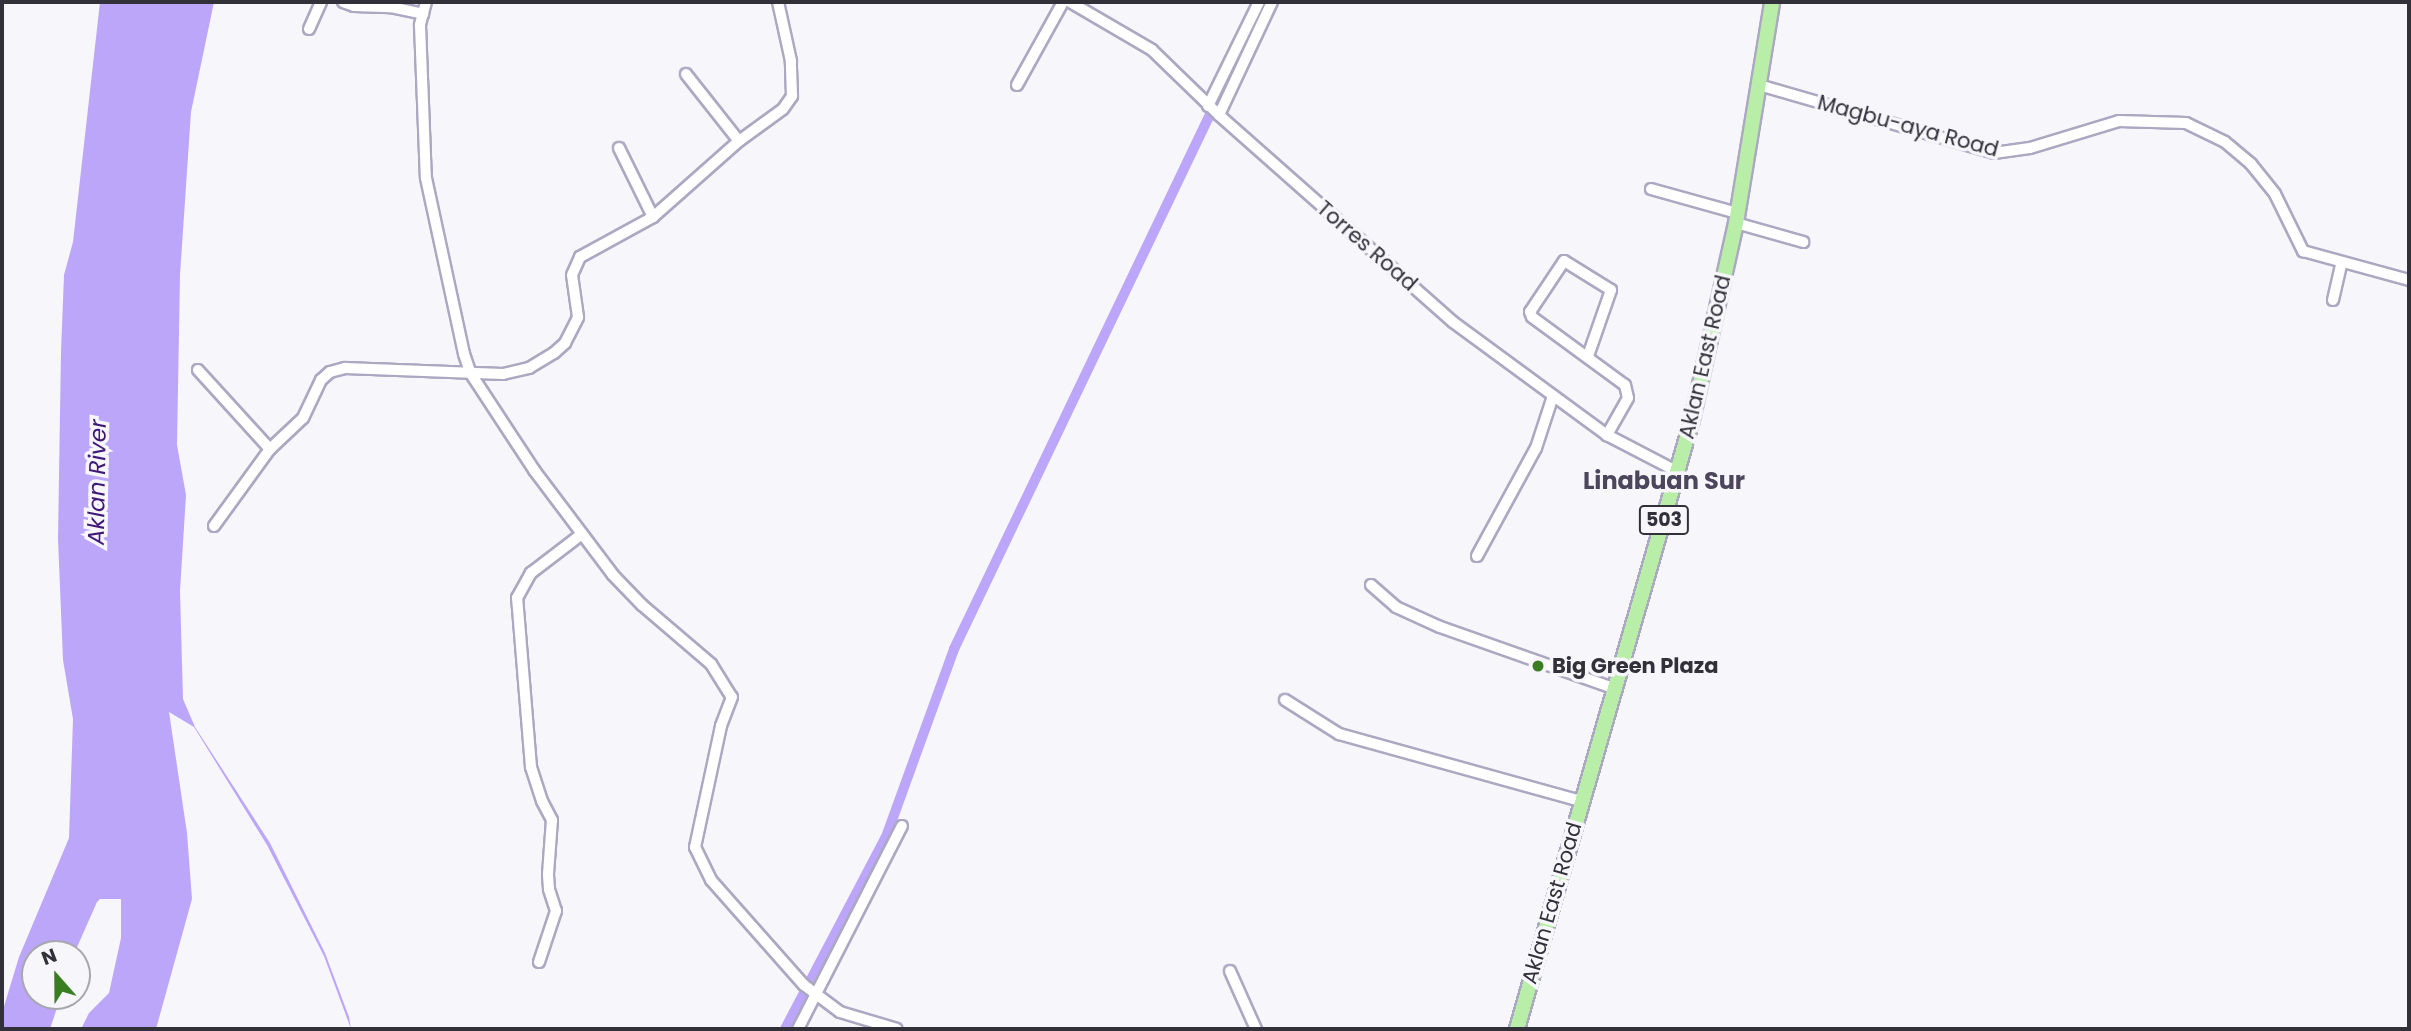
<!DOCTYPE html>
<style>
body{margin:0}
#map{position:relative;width:2411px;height:1031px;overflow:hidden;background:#f7f6fb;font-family:Poppins,sans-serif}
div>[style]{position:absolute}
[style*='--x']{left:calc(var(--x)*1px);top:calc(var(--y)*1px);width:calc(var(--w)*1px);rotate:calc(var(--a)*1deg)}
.water>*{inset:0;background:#bca6fa}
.canal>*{height:10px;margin:-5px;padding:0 5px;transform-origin:5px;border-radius:5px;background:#bca6fa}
.roads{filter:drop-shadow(2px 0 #ada8c1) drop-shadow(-2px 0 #ada8c1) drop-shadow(0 2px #ada8c1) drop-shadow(0 -2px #ada8c1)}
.minor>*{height:10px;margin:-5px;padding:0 5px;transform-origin:5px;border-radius:5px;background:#fff}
.major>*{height:14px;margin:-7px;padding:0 7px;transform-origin:7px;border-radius:7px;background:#b9eea9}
.dots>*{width:19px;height:19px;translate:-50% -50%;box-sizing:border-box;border:4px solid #f7f6fb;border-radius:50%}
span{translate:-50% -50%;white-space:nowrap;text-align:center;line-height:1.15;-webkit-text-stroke:7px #f7f6fb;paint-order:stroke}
.shield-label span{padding:2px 5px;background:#f7f6fb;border:2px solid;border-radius:5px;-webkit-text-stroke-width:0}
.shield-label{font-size:19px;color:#323039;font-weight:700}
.street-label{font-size:21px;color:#323039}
.poi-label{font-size:21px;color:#323039;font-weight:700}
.left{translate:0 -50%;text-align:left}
.water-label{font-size:23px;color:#3e1777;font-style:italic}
.quarter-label{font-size:24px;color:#4b465b;font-weight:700}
.frame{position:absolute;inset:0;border:4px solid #323039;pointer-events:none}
.north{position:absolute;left:21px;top:940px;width:70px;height:70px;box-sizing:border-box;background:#f7f6fb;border:2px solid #a8a7ad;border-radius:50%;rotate:339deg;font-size:19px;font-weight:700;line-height:28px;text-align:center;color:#323039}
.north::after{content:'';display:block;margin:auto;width:24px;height:32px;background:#3a7e21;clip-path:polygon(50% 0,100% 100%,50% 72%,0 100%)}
</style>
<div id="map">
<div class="water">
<i style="clip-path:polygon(100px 2px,214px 2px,191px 112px,180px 275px,177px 445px,186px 495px,180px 591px,183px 699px,195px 727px,270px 843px,325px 953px,349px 1017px,351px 1029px,324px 956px,267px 845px,194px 727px,169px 712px,187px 833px,192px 899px,156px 1029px,81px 1029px,89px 1013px,109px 993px,121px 938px,121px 899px,100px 899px,97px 902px,74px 954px,35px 954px,35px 996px,61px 996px,50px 1029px,2px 1029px,2px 1013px,19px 957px,69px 838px,73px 719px,63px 660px,58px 539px,61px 351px,64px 275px,73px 242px)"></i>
</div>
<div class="canal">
<i style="--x:785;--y:1029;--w:217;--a:-62.3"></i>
<i style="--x:886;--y:837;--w:200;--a:-70.1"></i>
<i style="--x:954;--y:649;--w:604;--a:-64.41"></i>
</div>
<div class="roads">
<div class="minor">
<i style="--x:343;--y:2;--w:12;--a:20"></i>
<i style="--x:354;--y:6;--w:37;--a:2"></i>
<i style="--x:391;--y:7;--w:33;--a:12"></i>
<i style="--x:426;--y:2;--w:24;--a:105"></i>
<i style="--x:420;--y:25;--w:153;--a:87.8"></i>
<i style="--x:426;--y:178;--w:180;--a:77.8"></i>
<i style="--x:464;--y:354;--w:21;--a:71"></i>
<i style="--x:471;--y:374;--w:115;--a:56.7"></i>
<i style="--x:534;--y:470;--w:131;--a:53"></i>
<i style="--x:613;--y:575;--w:42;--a:46"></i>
<i style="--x:642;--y:605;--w:91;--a:40.5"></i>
<i style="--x:711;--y:664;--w:39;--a:58"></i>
<i style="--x:732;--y:697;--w:31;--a:111"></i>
<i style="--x:721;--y:726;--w:124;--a:102.1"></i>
<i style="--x:695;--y:847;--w:37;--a:64"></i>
<i style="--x:711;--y:880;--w:140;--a:48.5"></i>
<i style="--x:804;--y:985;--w:45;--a:36.9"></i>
<i style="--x:840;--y:1012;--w:59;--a:16.6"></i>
<i style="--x:1070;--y:2;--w:95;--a:30.3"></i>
<i style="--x:1152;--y:50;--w:93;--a:44.1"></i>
<i style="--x:1219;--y:115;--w:312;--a:41.5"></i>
<i style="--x:1453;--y:322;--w:191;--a:36.3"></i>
<i style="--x:1607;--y:435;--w:80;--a:27.5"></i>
<i style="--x:309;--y:29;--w:30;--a:-66"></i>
<i style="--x:686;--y:74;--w:85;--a:51.7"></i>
<i style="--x:1017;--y:85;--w:95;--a:-61"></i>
<i style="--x:1759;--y:85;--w:245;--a:16.1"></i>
<i style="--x:1994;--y:153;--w:36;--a:-8"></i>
<i style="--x:2030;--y:148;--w:93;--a:-16.9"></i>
<i style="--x:2119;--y:121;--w:67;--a:1.7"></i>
<i style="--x:2186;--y:123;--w:43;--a:26"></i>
<i style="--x:2225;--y:142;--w:34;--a:40"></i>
<i style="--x:2251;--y:164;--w:38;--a:51"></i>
<i style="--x:2275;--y:194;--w:64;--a:63.8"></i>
<i style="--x:2303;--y:251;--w:110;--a:15.3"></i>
<i style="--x:1208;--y:106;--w:116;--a:-63.9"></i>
<i style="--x:1219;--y:115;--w:125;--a:-64.9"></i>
<i style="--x:619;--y:148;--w:77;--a:63.8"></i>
<i style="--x:1651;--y:189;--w:89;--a:15.6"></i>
<i style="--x:1736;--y:223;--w:70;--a:15.8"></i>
<i style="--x:2333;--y:300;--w:39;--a:-77"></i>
<i style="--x:1588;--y:356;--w:70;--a:-70.8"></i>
<i style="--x:1611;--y:290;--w:55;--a:-148.3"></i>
<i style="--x:1564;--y:261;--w:61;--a:123.7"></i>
<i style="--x:1530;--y:312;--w:5;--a:68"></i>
<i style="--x:1532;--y:317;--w:115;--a:36.2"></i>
<i style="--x:1625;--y:385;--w:13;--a:77"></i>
<i style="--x:1628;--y:398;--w:43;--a:119.6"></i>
<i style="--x:198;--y:370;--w:107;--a:47.7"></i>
<i style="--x:214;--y:526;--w:95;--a:-54"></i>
<i style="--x:270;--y:449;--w:45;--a:-43.2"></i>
<i style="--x:303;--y:418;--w:42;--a:-64.7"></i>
<i style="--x:321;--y:380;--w:12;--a:-42"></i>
<i style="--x:330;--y:372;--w:16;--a:-15"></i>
<i style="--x:345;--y:368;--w:158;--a:2.2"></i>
<i style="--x:503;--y:374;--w:27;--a:-13"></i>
<i style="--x:529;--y:368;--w:29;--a:-31"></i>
<i style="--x:554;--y:353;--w:15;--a:-42"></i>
<i style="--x:565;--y:343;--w:29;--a:-63"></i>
<i style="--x:578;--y:317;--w:42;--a:-98.1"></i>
<i style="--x:572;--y:275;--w:20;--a:-66"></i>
<i style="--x:580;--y:257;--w:83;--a:-28.7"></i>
<i style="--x:653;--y:217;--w:115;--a:-41.5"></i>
<i style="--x:739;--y:141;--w:54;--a:-36"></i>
<i style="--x:783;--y:109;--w:16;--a:-55"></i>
<i style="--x:792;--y:96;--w:35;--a:-92"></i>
<i style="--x:791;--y:61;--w:60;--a:-102.4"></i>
<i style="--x:1477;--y:556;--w:123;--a:-61.4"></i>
<i style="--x:1536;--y:448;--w:55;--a:-71.9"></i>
<i style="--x:1371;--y:585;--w:33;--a:41"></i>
<i style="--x:1396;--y:607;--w:48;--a:24.4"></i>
<i style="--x:1440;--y:627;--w:183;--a:19.4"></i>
<i style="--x:1285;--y:700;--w:64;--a:32.2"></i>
<i style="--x:1339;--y:734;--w:251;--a:15.5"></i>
<i style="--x:539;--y:962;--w:54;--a:-71.6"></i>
<i style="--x:556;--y:911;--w:23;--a:-108"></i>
<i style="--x:549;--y:889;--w:15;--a:-94"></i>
<i style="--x:548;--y:874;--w:54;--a:-85.8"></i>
<i style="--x:552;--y:820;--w:21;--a:-118"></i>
<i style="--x:542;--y:801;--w:36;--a:-108"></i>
<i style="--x:531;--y:767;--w:170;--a:-94.7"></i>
<i style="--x:517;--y:598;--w:29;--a:-61"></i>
<i style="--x:531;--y:573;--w:64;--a:-37.4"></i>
<i style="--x:1230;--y:971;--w:64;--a:65.9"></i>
<i style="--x:798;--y:1029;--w:228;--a:-62.9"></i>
</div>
<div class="major">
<i style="--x:1517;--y:1029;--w:634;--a:-73.97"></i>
<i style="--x:1692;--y:420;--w:202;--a:-77.4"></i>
<i style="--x:1736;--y:223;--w:224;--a:-80.7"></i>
</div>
</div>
<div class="dots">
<i style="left:1538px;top:666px;background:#3a7e21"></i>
</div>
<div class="shield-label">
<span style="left:1664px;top:520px">503</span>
</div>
<div class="street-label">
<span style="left:1908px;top:126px;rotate:15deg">Magbu-aya Road</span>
<span style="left:1367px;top:246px;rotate:41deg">Torres Road</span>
<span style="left:1705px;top:357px;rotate:-77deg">Aklan East Road</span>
<span style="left:1552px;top:903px;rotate:-74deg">Aklan East Road</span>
</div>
<div class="poi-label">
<span class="left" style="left:1552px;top:666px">Big Green Plaza</span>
</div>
<div class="water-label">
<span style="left:97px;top:482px;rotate:-89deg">Aklan River</span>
</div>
<div class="quarter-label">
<span style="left:1664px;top:481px">Linabuan Sur</span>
</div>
<div class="frame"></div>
<div class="north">N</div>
</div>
